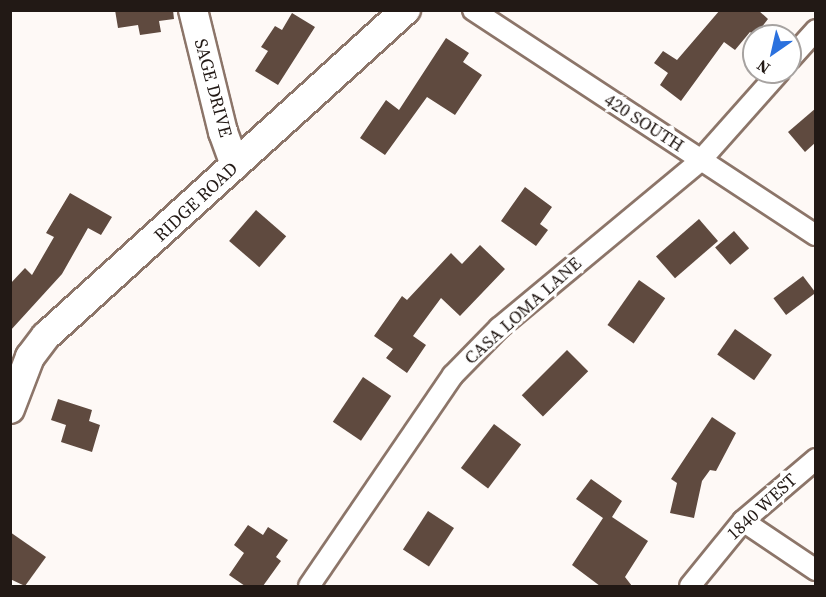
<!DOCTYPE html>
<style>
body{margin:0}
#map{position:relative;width:826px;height:597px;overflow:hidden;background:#fef9f6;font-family:"Source Serif 4",serif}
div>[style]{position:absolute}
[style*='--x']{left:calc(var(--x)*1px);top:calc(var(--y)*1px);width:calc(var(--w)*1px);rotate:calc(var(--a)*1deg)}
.building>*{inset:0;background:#5f4a3f;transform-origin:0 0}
.roads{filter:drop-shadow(2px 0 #8c7569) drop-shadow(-2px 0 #8c7569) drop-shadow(0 2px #8c7569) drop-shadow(0 -2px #8c7569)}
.street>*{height:20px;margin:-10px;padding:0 10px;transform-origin:10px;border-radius:10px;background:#fff}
.secondary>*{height:28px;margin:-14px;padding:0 14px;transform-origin:14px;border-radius:14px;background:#fff}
span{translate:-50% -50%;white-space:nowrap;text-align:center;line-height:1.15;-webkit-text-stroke:6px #fff;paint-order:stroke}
.street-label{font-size:18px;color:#221915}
.frame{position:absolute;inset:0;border:12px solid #221915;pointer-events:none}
.north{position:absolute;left:742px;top:24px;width:60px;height:60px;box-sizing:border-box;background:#fff;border:2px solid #a7a3a1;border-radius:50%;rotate:214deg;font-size:16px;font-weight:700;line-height:24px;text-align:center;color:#221915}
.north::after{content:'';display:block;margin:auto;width:21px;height:27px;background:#2b71de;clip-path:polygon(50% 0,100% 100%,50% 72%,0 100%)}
</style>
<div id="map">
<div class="building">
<i style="clip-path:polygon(115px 10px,173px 10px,174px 19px,159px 21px,161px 32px,140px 35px,138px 25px,118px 28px)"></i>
<i style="clip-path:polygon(720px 10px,758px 10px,768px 19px,755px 36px,750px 32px,735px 50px,724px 42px,681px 101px,660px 85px,668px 73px,654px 63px,663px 51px,677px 60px)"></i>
<i style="clip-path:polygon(292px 13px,315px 27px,278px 85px,255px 71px,268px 51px,261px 47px,275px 26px,282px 30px)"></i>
<i style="clip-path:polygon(446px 38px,469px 53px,463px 62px,482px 75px,455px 115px,427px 97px,385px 155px,360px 138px,386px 100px,399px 110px)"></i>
<i style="clip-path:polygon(816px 108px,816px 142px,805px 152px,788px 132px)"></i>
<i style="clip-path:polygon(525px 187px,552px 207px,540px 224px,548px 230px,536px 246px,501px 221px)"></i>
<i style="clip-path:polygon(70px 193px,112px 217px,101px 235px,88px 228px,62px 274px,10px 331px,10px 284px,25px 268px,32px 275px,54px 237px,46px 233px)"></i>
<i style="left:256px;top:210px;width:40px;height:41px;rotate:41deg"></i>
<i style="left:699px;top:219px;width:29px;height:57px;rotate:49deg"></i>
<i style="left:734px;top:231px;width:23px;height:25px;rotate:49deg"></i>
<i style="clip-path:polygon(480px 245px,505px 269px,460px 316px,441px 298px,413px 336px,426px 345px,407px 373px,386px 358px,393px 349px,374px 336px,402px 296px,407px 300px,451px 253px,462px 264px)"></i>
<i style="left:803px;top:276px;width:21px;height:37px;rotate:53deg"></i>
<i style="left:639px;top:280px;width:32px;height:55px;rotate:35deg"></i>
<i style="left:735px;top:329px;width:45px;height:31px;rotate:35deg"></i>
<i style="left:567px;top:350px;width:30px;height:64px;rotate:45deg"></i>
<i style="left:363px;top:377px;width:34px;height:54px;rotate:34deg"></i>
<i style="clip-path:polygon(58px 399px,92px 410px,89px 421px,100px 425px,92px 452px,61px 442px,66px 425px,51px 420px)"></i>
<i style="clip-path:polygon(712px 417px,736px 433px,716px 471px,710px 470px,702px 481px,694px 518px,670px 513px,677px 483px,671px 479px)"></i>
<i style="left:494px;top:424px;width:34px;height:55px;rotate:37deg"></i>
<i style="clip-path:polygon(591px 479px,622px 501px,612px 517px,648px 541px,625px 577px,632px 586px,600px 586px,572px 565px,603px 518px,576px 499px)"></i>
<i style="left:428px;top:511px;width:31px;height:46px;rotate:33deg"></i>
<i style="clip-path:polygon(248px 525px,263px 535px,268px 527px,288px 540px,276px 557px,281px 561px,263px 586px,245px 586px,229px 575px,244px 553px,234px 545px)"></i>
<i style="clip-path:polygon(10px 532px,46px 557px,25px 586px,10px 579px)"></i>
</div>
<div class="roads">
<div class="street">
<i style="--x:473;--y:10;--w:410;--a:33.3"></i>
<i style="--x:790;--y:59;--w:39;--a:-48"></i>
<i style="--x:743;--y:521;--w:88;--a:33.9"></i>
<i style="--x:309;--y:586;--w:255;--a:-55.7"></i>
<i style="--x:453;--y:375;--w:66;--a:-45.6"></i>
<i style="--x:499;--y:328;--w:263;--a:-39.7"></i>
<i style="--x:701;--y:160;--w:118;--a:-48.4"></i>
<i style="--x:690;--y:586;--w:84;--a:-50.8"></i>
<i style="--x:743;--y:521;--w:96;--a:-40.3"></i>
</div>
<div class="secondary">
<i style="--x:193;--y:10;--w:126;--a:76.2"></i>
<i style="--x:223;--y:132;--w:35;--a:70"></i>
<i style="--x:10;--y:409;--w:56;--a:-69"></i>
<i style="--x:30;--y:357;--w:26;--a:-53"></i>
<i style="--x:46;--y:336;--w:486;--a:-42.2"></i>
</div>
</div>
<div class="street-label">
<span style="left:213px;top:88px;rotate:75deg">SAGE DRIVE</span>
<span style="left:644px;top:123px;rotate:33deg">420 SOUTH</span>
<span style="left:196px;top:202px;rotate:-43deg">RIDGE ROAD</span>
<span style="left:523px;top:311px;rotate:-42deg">CASA LOMA LANE</span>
<span style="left:762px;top:507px;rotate:-43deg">1840 WEST</span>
</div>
<div class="frame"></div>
<div class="north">N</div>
</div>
